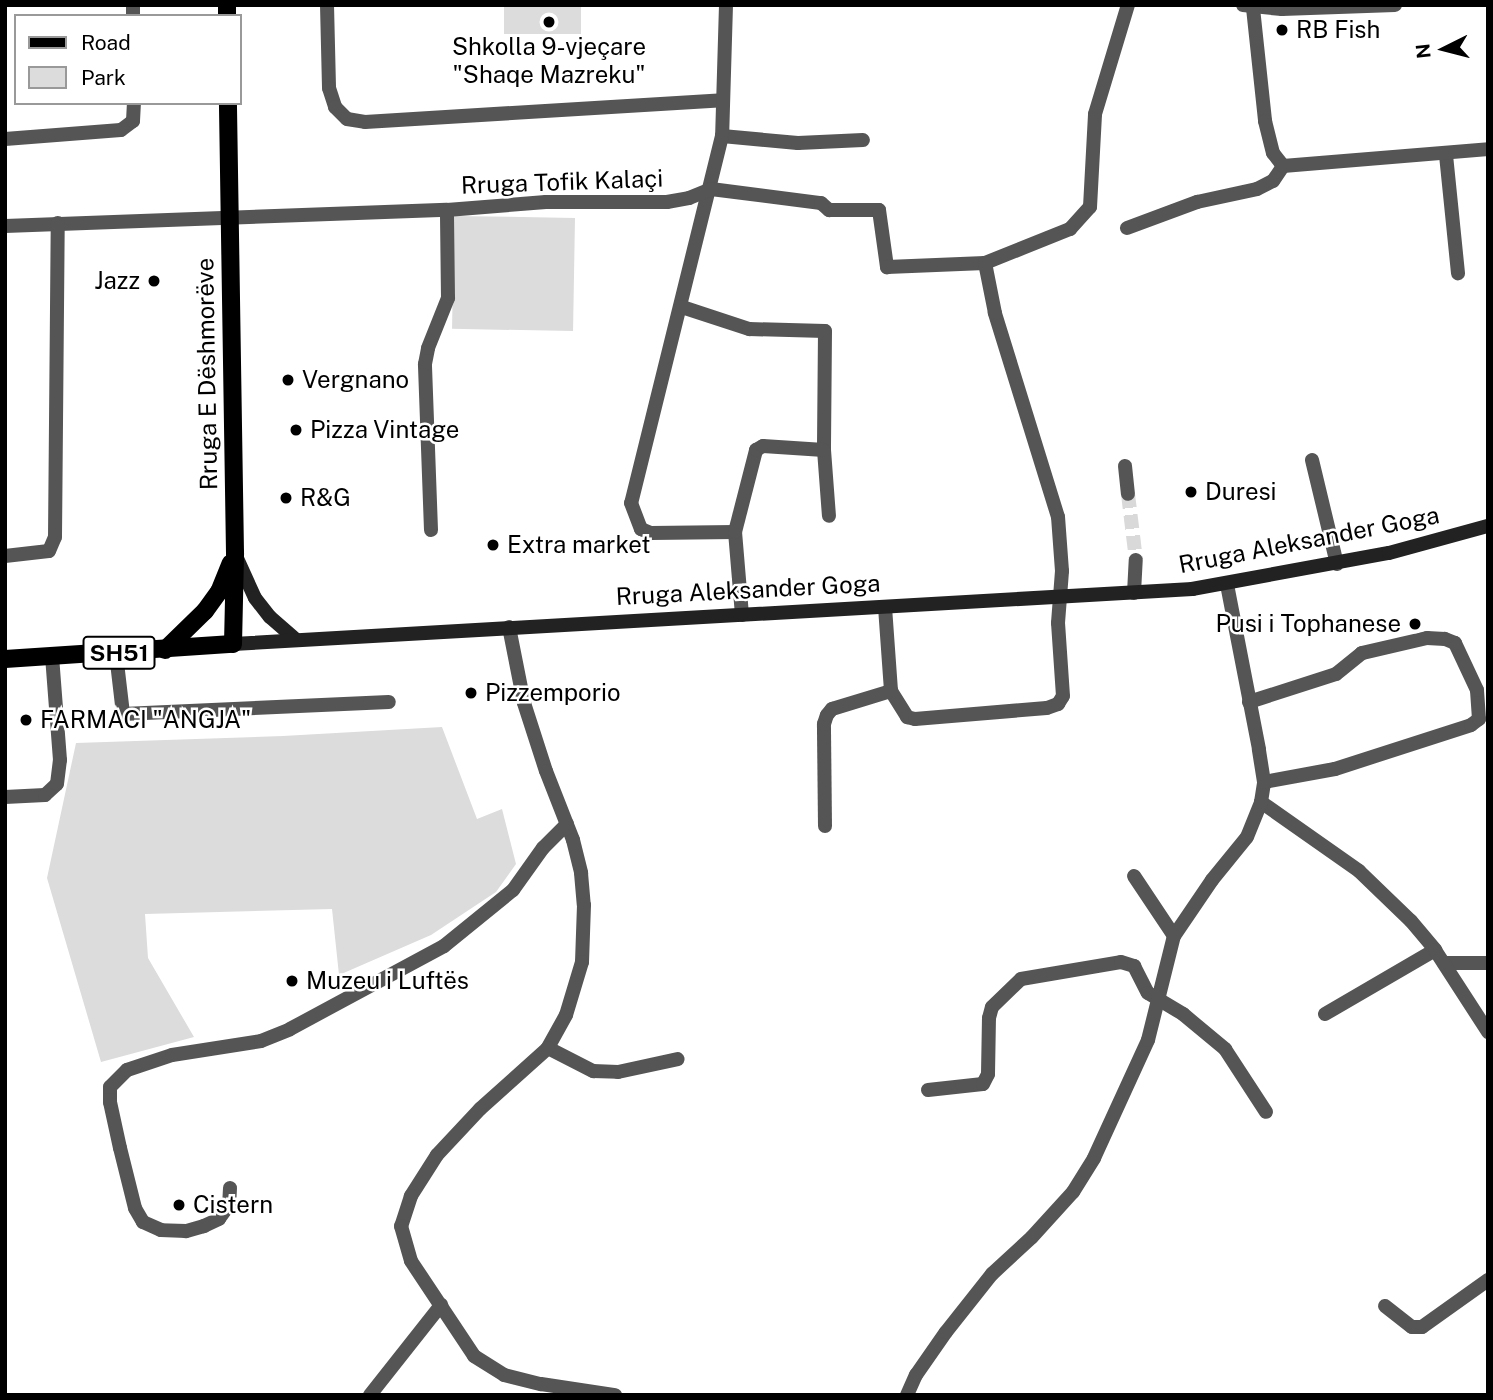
<!DOCTYPE html>
<meta charset="utf-8">
<style>
body{margin:0}
#map{position:relative;width:1493px;height:1400px;overflow:hidden;background:#fff;font-family:"Public Sans",sans-serif}
div>[style]{position:absolute}
[style*='--x']{left:calc(var(--x)*1px);top:calc(var(--y)*1px);width:calc(var(--w)*1px);rotate:calc(var(--a)*1deg)}
.green>*{inset:0;background:#dcdcdc;transform-origin:0 0}
.minor-tunnel>*{height:14px;margin-top:-7px;transform-origin:0;background:repeating-linear-gradient(90deg,#d9d9d9 0 14px,transparent 0 21px)}
.service>*{height:14px;margin:-7px;padding:0 7px;transform-origin:7px;border-radius:7px;background:#555}
.minor>*{height:14px;margin:-7px;padding:0 7px;transform-origin:7px;border-radius:7px;background:#555}
.tertiary>*{height:14px;margin:-7px;padding:0 7px;transform-origin:7px;border-radius:7px;background:#555}
.secondary>*{height:14px;margin:-7px;padding:0 7px;transform-origin:7px;border-radius:7px;background:#222}
.primary>*{height:18px;margin:-9px;padding:0 9px;transform-origin:9px;border-radius:9px;background:#000}
.dots>*{width:19px;height:19px;translate:-50% -50%;box-sizing:border-box;border:4px solid #fff;border-radius:50%}
span{translate:-50% -50%;white-space:nowrap;text-align:center;line-height:1.15;-webkit-text-stroke:5px #fff;paint-order:stroke}
.shield-label span{padding:2px 5px;background:#fff;border:2px solid;border-radius:5px;-webkit-text-stroke-width:0}
.shield-label{font-size:23px;color:#000;font-weight:700}
.poi-label{font-size:24px;color:#000}
.left{translate:0 -50%;text-align:left}
.right{translate:-100% -50%;text-align:right}
.street-label{font-size:24px;color:#000}
.frame{position:absolute;inset:0;border:7px solid #000;pointer-events:none}
.legend{position:absolute;left:14px;top:14px;width:228px;height:91px;box-sizing:border-box;background:#fff;border:2px solid #999;margin:0;padding:9px 12px;list-style:none;font-size:21px;color:#000}
.legend li{display:flex;align-items:center;gap:14px;height:35px}
.legend b{width:35px;border:2px solid #999}
.north{position:absolute;left:1409px;top:14px;width:70px;height:70px;-webkit-text-stroke:5px #fff;paint-order:stroke;rotate:264deg;font-size:19px;font-weight:700;line-height:28px;text-align:center;color:#000}
.north::after{content:'';display:block;margin:auto;width:24px;height:32px;background:#000;clip-path:polygon(50% 0,100% 100%,50% 72%,0 100%)}
</style>
<div id="map">
<div class="green">
<i style="left:504px;top:5px;width:77px;height:29px"></i>
<i style="left:575px;top:218px;width:113px;height:121px;rotate:91deg"></i>
<i style="clip-path:polygon(442px 727px,477px 819px,502px 809px,516px 864px,496px 892px,431px 935px,339px 975px,332px 909px,145px 914px,148px 958px,194px 1037px,101px 1062px,47px 878px,76px 743px,283px 736px)"></i>
</div>
<div class="minor-tunnel">
<i style="--x:1128;--y:494;--w:66;--a:83.1"></i>
</div>
<div class="service">
<i style="--x:722;--y:136;--w:76;--a:5.3"></i>
<i style="--x:798;--y:143;--w:65;--a:-2.6"></i>
<i style="--x:1446;--y:155;--w:119;--a:84.2"></i>
<i style="--x:1127;--y:228;--w:75;--a:-20.4"></i>
<i style="--x:1197;--y:202;--w:61;--a:-12.2"></i>
<i style="--x:1257;--y:189;--w:18;--a:-27"></i>
<i style="--x:1273;--y:181;--w:18;--a:-56"></i>
<i style="--x:1312;--y:460;--w:107;--a:76.5"></i>
<i style="--x:116;--y:654;--w:60;--a:83.3"></i>
<i style="--x:123;--y:714;--w:266;--a:-2.6"></i>
<i style="--x:1249;--y:702;--w:91;--a:-17.8"></i>
<i style="--x:1134;--y:876;--w:72;--a:56.3"></i>
<i style="--x:1444;--y:963;--w:44;--a:0"></i>
<i style="--x:1325;--y:1014;--w:127;--a:-30.2"></i>
<i style="--x:548;--y:1048;--w:51;--a:27.1"></i>
<i style="--x:593;--y:1071;--w:25;--a:2"></i>
<i style="--x:618;--y:1072;--w:61;--a:-12.2"></i>
<i style="--x:370;--y:1395;--w:115;--a:-51.7"></i>
</div>
<div class="minor">
<i style="--x:133;--y:5;--w:11;--a:90"></i>
<i style="--x:327;--y:5;--w:83;--a:88.6"></i>
<i style="--x:329;--y:88;--w:20;--a:72"></i>
<i style="--x:335;--y:107;--w:17;--a:45"></i>
<i style="--x:347;--y:119;--w:18;--a:9"></i>
<i style="--x:365;--y:122;--w:358;--a:-3.5"></i>
<i style="--x:726;--y:5;--w:131;--a:91.7"></i>
<i style="--x:722;--y:136;--w:378;--a:103.9"></i>
<i style="--x:631;--y:503;--w:28;--a:69"></i>
<i style="--x:641;--y:529;--w:11;--a:22"></i>
<i style="--x:651;--y:533;--w:84;--a:-0.7"></i>
<i style="--x:1243;--y:5;--w:39;--a:6"></i>
<i style="--x:1282;--y:9;--w:113;--a:-2"></i>
<i style="--x:1253;--y:8;--w:114;--a:83.9"></i>
<i style="--x:1265;--y:121;--w:33;--a:76"></i>
<i style="--x:1273;--y:153;--w:16;--a:52"></i>
<i style="--x:1283;--y:166;--w:206;--a:-4.7"></i>
<i style="--x:5;--y:139;--w:116;--a:-4.4"></i>
<i style="--x:121;--y:130;--w:15;--a:-37"></i>
<i style="--x:133;--y:121;--w:18;--a:-87"></i>
<i style="--x:711;--y:189;--w:111;--a:7.3"></i>
<i style="--x:821;--y:203;--w:11;--a:41"></i>
<i style="--x:829;--y:210;--w:50;--a:0"></i>
<i style="--x:879;--y:210;--w:58;--a:82"></i>
<i style="--x:887;--y:267;--w:98;--a:-2.3"></i>
<i style="--x:985;--y:263;--w:92;--a:-21.8"></i>
<i style="--x:1070;--y:229;--w:30;--a:-48"></i>
<i style="--x:1090;--y:207;--w:93;--a:-86.9"></i>
<i style="--x:1095;--y:114;--w:114;--a:-73.2"></i>
<i style="--x:5;--y:226;--w:442;--a:-2.1"></i>
<i style="--x:447;--y:210;--w:99;--a:-4.6"></i>
<i style="--x:546;--y:202;--w:121;--a:0"></i>
<i style="--x:667;--y:202;--w:22;--a:-10"></i>
<i style="--x:689;--y:198;--w:24;--a:-22"></i>
<i style="--x:682;--y:307;--w:71;--a:18.2"></i>
<i style="--x:749;--y:329;--w:76;--a:1.5"></i>
<i style="--x:825;--y:331;--w:119;--a:90.5"></i>
<i style="--x:824;--y:450;--w:66;--a:85.7"></i>
<i style="--x:1125;--y:466;--w:28;--a:84"></i>
<i style="--x:431;--y:530;--w:166;--a:-92.1"></i>
<i style="--x:425;--y:364;--w:16;--a:-79"></i>
<i style="--x:428;--y:348;--w:54;--a:-68.2"></i>
<i style="--x:448;--y:298;--w:88;--a:-90.7"></i>
<i style="--x:5;--y:556;--w:44;--a:-6.5"></i>
<i style="--x:49;--y:551;--w:15;--a:-67"></i>
<i style="--x:55;--y:537;--w:314;--a:-89.5"></i>
<i style="--x:1134;--y:593;--w:33;--a:-87"></i>
<i style="--x:885;--y:607;--w:84;--a:85.9"></i>
<i style="--x:891;--y:691;--w:31;--a:58"></i>
<i style="--x:907;--y:717;--w:8;--a:14"></i>
<i style="--x:915;--y:719;--w:132;--a:-4.8"></i>
<i style="--x:1047;--y:708;--w:12;--a:-20"></i>
<i style="--x:1058;--y:704;--w:9;--a:-58"></i>
<i style="--x:1063;--y:696;--w:73;--a:-93.9"></i>
<i style="--x:1058;--y:623;--w:52;--a:-85.6"></i>
<i style="--x:1062;--y:571;--w:54;--a:-94.2"></i>
<i style="--x:1058;--y:517;--w:214;--a:-107.2"></i>
<i style="--x:995;--y:313;--w:51;--a:-101.3"></i>
<i style="--x:742;--y:615;--w:83;--a:-94.8"></i>
<i style="--x:735;--y:532;--w:85;--a:-75.6"></i>
<i style="--x:756;--y:450;--w:8;--a:-30"></i>
<i style="--x:763;--y:446;--w:61;--a:3.8"></i>
<i style="--x:1264;--y:782;--w:72;--a:-10.4"></i>
<i style="--x:1335;--y:769;--w:143;--a:-17.9"></i>
<i style="--x:1471;--y:725;--w:10;--a:-37"></i>
<i style="--x:1479;--y:719;--w:29;--a:-94"></i>
<i style="--x:1477;--y:690;--w:52;--a:-115.1"></i>
<i style="--x:1455;--y:643;--w:11;--a:-158"></i>
<i style="--x:1445;--y:639;--w:18;--a:-177"></i>
<i style="--x:1427;--y:638;--w:67;--a:167"></i>
<i style="--x:1362;--y:653;--w:33;--a:141"></i>
<i style="--x:5;--y:797;--w:40;--a:-2.9"></i>
<i style="--x:45;--y:795;--w:16;--a:-43"></i>
<i style="--x:57;--y:784;--w:24;--a:-83"></i>
<i style="--x:60;--y:760;--w:103;--a:-94.4"></i>
<i style="--x:1261;--y:802;--w:120;--a:35.1"></i>
<i style="--x:1359;--y:871;--w:72;--a:43.9"></i>
<i style="--x:1411;--y:921;--w:38;--a:50"></i>
<i style="--x:1435;--y:950;--w:98;--a:57.1"></i>
<i style="--x:825;--y:826;--w:102;--a:-90.6"></i>
<i style="--x:824;--y:724;--w:9;--a:-72"></i>
<i style="--x:827;--y:715;--w:8;--a:-50"></i>
<i style="--x:832;--y:709;--w:62;--a:-17"></i>
<i style="--x:928;--y:1090;--w:55;--a:-6.2"></i>
<i style="--x:983;--y:1084;--w:11;--a:-63"></i>
<i style="--x:988;--y:1074;--w:56;--a:-89"></i>
<i style="--x:989;--y:1018;--w:11;--a:-75"></i>
<i style="--x:992;--y:1007;--w:40;--a:-44"></i>
<i style="--x:1021;--y:979;--w:101;--a:-9.6"></i>
<i style="--x:1121;--y:962;--w:14;--a:17"></i>
<i style="--x:1134;--y:966;--w:30;--a:63"></i>
<i style="--x:1148;--y:993;--w:41;--a:31"></i>
<i style="--x:1183;--y:1014;--w:55;--a:39.8"></i>
<i style="--x:1225;--y:1049;--w:75;--a:56.9"></i>
<i style="--x:230;--y:1188;--w:17;--a:93"></i>
<i style="--x:229;--y:1205;--w:17;--a:126"></i>
<i style="--x:219;--y:1219;--w:17;--a:155"></i>
<i style="--x:204;--y:1226;--w:19;--a:164"></i>
<i style="--x:186;--y:1231;--w:25;--a:-178"></i>
<i style="--x:161;--y:1230;--w:20;--a:-156"></i>
<i style="--x:143;--y:1222;--w:16;--a:-120"></i>
<i style="--x:135;--y:1208;--w:62;--a:-104"></i>
<i style="--x:120;--y:1148;--w:47;--a:-102.3"></i>
<i style="--x:110;--y:1102;--w:15;--a:-90"></i>
<i style="--x:110;--y:1087;--w:24;--a:-45"></i>
<i style="--x:127;--y:1070;--w:47;--a:-18.4"></i>
<i style="--x:172;--y:1055;--w:90;--a:-8.9"></i>
<i style="--x:261;--y:1041;--w:31;--a:-22"></i>
<i style="--x:290;--y:1029;--w:175;--a:-28.3"></i>
<i style="--x:444;--y:946;--w:89;--a:-39.1"></i>
<i style="--x:513;--y:890;--w:52;--a:-54.5"></i>
<i style="--x:543;--y:848;--w:34;--a:-45"></i>
<i style="--x:1385;--y:1306;--w:34;--a:38"></i>
<i style="--x:1412;--y:1327;--w:10;--a:0"></i>
<i style="--x:1422;--y:1327;--w:81;--a:-35.5"></i>
<i style="--x:907;--y:1395;--w:22;--a:-66"></i>
<i style="--x:916;--y:1375;--w:52;--a:-55.1"></i>
<i style="--x:946;--y:1332;--w:74;--a:-51.6"></i>
<i style="--x:992;--y:1274;--w:54;--a:-42.8"></i>
<i style="--x:1032;--y:1237;--w:61;--a:-47.7"></i>
<i style="--x:1073;--y:1192;--w:40;--a:-58"></i>
<i style="--x:1094;--y:1158;--w:130;--a:-65.4"></i>
<i style="--x:1148;--y:1040;--w:107;--a:-76"></i>
<i style="--x:1174;--y:936;--w:68;--a:-55.8"></i>
<i style="--x:1212;--y:880;--w:55;--a:-50.9"></i>
<i style="--x:1247;--y:837;--w:38;--a:-68"></i>
<i style="--x:1261;--y:802;--w:20;--a:-81"></i>
<i style="--x:1264;--y:782;--w:33;--a:-99"></i>
<i style="--x:1259;--y:749;--w:168;--a:-101"></i>
</div>
<div class="tertiary">
<i style="--x:509;--y:627;--w:77;--a:78.8"></i>
<i style="--x:524;--y:703;--w:71;--a:72.1"></i>
<i style="--x:546;--y:771;--w:74;--a:68.6"></i>
<i style="--x:573;--y:840;--w:34;--a:76"></i>
<i style="--x:581;--y:873;--w:32;--a:85"></i>
<i style="--x:584;--y:905;--w:57;--a:92"></i>
<i style="--x:582;--y:962;--w:55;--a:106.8"></i>
<i style="--x:566;--y:1015;--w:38;--a:119"></i>
<i style="--x:548;--y:1048;--w:91;--a:138.1"></i>
<i style="--x:480;--y:1109;--w:63;--a:133.1"></i>
<i style="--x:437;--y:1155;--w:49;--a:122.4"></i>
<i style="--x:411;--y:1196;--w:32;--a:108"></i>
<i style="--x:401;--y:1226;--w:36;--a:74"></i>
<i style="--x:411;--y:1261;--w:114;--a:56.4"></i>
<i style="--x:474;--y:1356;--w:36;--a:32"></i>
<i style="--x:504;--y:1375;--w:38;--a:14"></i>
<i style="--x:541;--y:1384;--w:75;--a:8.5"></i>
</div>
<div class="secondary">
<i style="--x:235;--y:554;--w:48;--a:65.6"></i>
<i style="--x:255;--y:598;--w:24;--a:52"></i>
<i style="--x:270;--y:617;--w:35;--a:41"></i>
<i style="--x:233;--y:644;--w:961;--a:-3.28"></i>
<i style="--x:1192;--y:589;--w:200;--a:-10.4"></i>
<i style="--x:1389;--y:553;--w:103;--a:-15.3"></i>
</div>
<div class="primary">
<i style="--x:227;--y:5;--w:11;--a:90"></i>
<i style="--x:165;--y:650;--w:56;--a:-44.3"></i>
<i style="--x:205;--y:611;--w:24;--a:-54"></i>
<i style="--x:219;--y:592;--w:31;--a:-68"></i>
<i style="--x:5;--y:659;--w:228;--a:-3.8"></i>
<i style="--x:233;--y:644;--w:91;--a:-88.7"></i>
<i style="--x:235;--y:553;--w:450;--a:-90.9"></i>
</div>
<div class="dots">
<i style="left:549px;top:22px;background:#000"></i>
<i style="left:1282px;top:30px;background:#000"></i>
<i style="left:154px;top:281px;background:#000"></i>
<i style="left:288px;top:380px;background:#000"></i>
<i style="left:296px;top:430px;background:#000"></i>
<i style="left:1191px;top:492px;background:#000"></i>
<i style="left:286px;top:498px;background:#000"></i>
<i style="left:493px;top:545px;background:#000"></i>
<i style="left:1415px;top:624px;background:#000"></i>
<i style="left:471px;top:693px;background:#000"></i>
<i style="left:26px;top:720px;background:#000"></i>
<i style="left:292px;top:981px;background:#000"></i>
<i style="left:179px;top:1205px;background:#000"></i>
</div>
<div class="shield-label">
<span style="left:119px;top:653px">SH51</span>
</div>
<div class="poi-label">
<span class="left" style="left:1296px;top:30px">RB Fish</span>
<span style="left:549px;top:61px">Shkolla 9-vjeçare<br>"Shaqe Mazreku"</span>
<span class="right" style="left:140px;top:281px">Jazz</span>
<span class="left" style="left:302px;top:380px">Vergnano</span>
<span class="left" style="left:310px;top:430px">Pizza Vintage</span>
<span class="left" style="left:1205px;top:492px">Duresi</span>
<span class="left" style="left:300px;top:498px">R&amp;G</span>
<span class="left" style="left:507px;top:545px">Extra market</span>
<span class="right" style="left:1401px;top:624px">Pusi i Tophanese</span>
<span class="left" style="left:485px;top:693px">Pizzemporio</span>
<span class="left" style="left:40px;top:720px">FARMACI "ANGJA"</span>
<span class="left" style="left:306px;top:981px">Muzeu i Luftës</span>
<span class="left" style="left:193px;top:1205px">Cistern</span>
</div>
<div class="street-label">
<span style="left:562px;top:182px;rotate:-2deg">Rruga Tofik Kalaçi</span>
<span style="left:207px;top:374px;rotate:-91deg">Rruga E Dëshmorëve</span>
<span style="left:1309px;top:540px;rotate:-11deg">Rruga Aleksander Goga</span>
<span style="left:748px;top:590px;rotate:-3deg">Rruga Aleksander Goga</span>
</div>
<div class="frame"></div>
<ul class="legend">
<li><b style="height:9px;background:#000"></b>Road</li>
<li><b style="height:19px;background:#dcdcdc"></b>Park</li>
</ul>
<div class="north">N</div>
</div>
